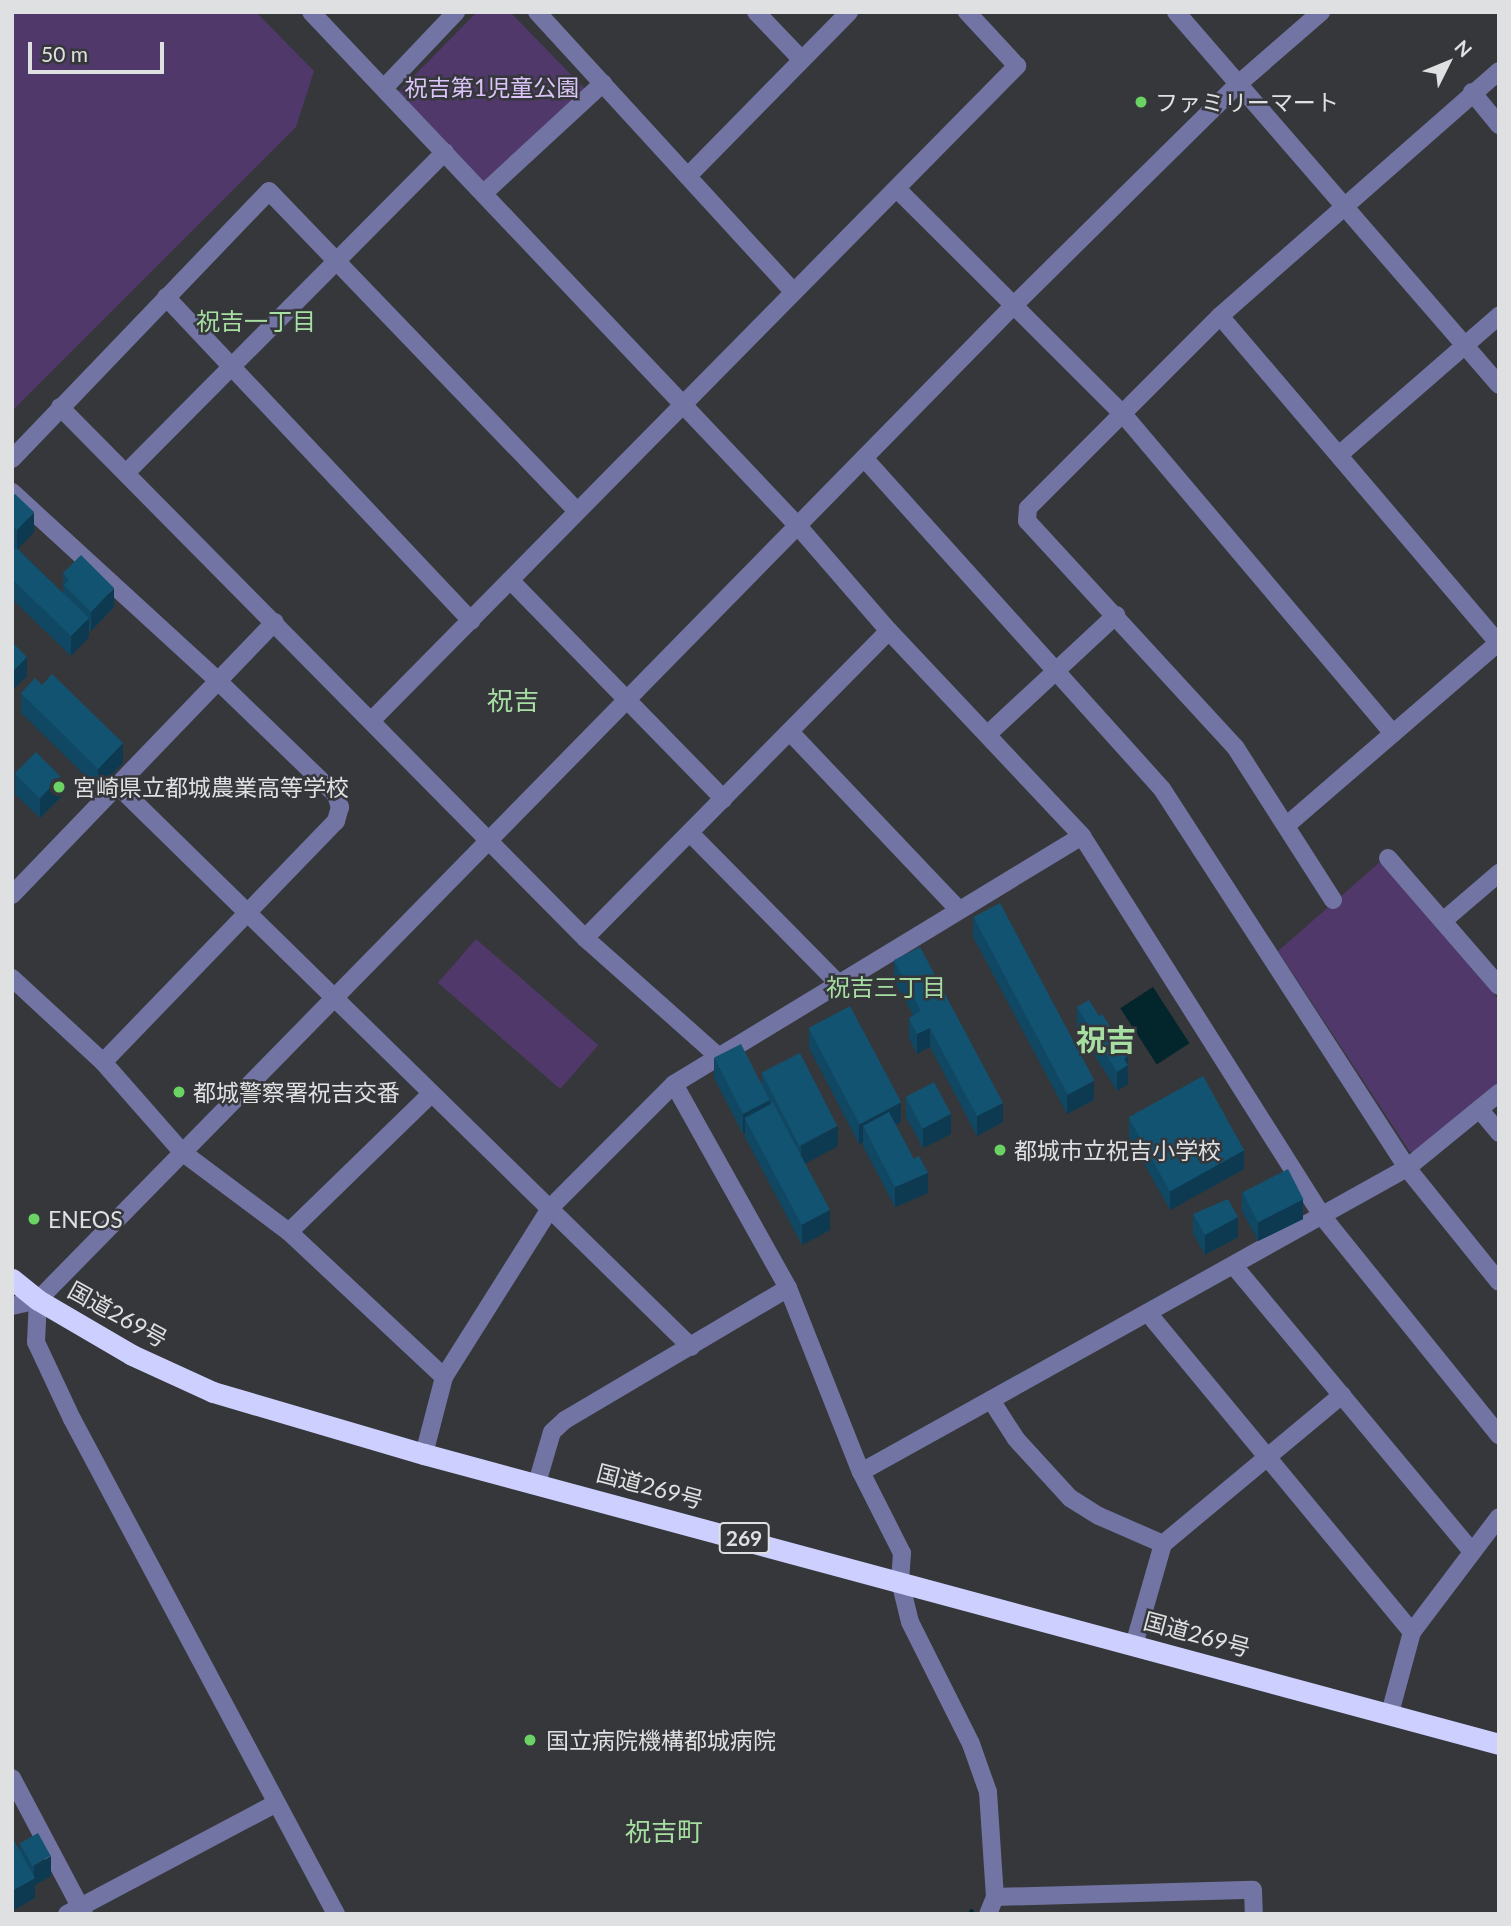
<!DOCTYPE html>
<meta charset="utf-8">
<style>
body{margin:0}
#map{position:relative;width:1511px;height:1926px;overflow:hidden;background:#35373a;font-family:Lato,"Noto Sans JP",sans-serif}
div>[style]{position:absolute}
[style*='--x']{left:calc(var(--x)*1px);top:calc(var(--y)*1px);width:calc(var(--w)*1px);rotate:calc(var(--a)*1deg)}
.green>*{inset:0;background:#50396a;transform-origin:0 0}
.water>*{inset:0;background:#03252c;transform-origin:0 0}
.stream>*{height:5px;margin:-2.5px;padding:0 2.5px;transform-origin:2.5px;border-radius:2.5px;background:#03252c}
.minor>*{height:18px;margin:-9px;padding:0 9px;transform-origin:9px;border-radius:9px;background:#7274a3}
.highway>*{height:21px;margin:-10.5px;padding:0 10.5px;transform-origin:10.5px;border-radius:10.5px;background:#cdd0ff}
.wall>*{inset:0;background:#104762}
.shaded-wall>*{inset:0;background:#0d3a50}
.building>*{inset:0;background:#135372;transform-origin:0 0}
.dots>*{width:19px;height:19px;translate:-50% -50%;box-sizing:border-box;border:4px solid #35373a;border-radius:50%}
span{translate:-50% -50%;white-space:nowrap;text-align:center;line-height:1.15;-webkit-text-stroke:5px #35373a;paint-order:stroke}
.shield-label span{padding:2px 5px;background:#35373a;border:2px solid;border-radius:5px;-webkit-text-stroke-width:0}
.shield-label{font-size:21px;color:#dee0e1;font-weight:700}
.park-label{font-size:23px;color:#dbc4fa}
.poi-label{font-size:23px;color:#dee0e1}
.left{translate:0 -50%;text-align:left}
.street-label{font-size:23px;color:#dee0e1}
.neighbourhood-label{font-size:24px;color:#a7dea2}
.quarter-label{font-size:26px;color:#a7dea2}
.district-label{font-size:30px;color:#a7dea2;font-weight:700}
.frame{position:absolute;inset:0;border:14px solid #dee0e1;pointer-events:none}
.north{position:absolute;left:1413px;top:28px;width:70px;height:70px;-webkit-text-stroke:5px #35373a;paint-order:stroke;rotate:47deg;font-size:19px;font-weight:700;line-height:28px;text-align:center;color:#dee0e1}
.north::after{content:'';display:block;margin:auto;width:24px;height:32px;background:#dee0e1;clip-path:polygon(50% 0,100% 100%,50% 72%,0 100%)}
.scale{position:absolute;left:28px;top:42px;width:136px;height:32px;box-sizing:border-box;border:4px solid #dee0e1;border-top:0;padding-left:9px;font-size:21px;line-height:24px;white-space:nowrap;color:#dee0e1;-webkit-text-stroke:5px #35373a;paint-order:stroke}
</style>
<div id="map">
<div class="green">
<i style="clip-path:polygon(12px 12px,256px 12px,314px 71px,296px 127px,12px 411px)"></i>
<i style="clip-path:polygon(477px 12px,510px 12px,585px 89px,482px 184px,398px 92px)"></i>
<i style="clip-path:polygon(1380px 862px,1499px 1000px,1499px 1082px,1422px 1150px,1410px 1152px,1278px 951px)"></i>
<i style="left:476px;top:939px;width:162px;height:58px;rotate:41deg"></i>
</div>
<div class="water">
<i style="left:1153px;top:987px;width:67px;height:39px;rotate:57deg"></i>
</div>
<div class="stream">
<i style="--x:970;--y:1914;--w:3;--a:-72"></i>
</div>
<div class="minor">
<i style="--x:311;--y:12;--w:708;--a:46.55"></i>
<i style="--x:798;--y:526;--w:139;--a:49.1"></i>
<i style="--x:889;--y:631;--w:282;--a:46.7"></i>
<i style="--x:1082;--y:836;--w:449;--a:57.7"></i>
<i style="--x:1322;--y:1216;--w:282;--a:51.1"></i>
<i style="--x:537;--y:12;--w:379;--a:47.5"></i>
<i style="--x:756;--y:12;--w:65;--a:46.2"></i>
<i style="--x:1176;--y:12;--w:493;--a:49.1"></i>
<i style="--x:384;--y:88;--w:105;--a:-46.5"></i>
<i style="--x:1472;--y:92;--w:43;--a:50.7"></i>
<i style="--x:688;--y:176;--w:230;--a:-45.5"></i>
<i style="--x:898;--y:190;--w:317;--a:44.9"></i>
<i style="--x:1123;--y:414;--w:418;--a:49.8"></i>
<i style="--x:484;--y:193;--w:162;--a:-42.7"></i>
<i style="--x:166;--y:297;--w:445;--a:46.7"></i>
<i style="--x:1220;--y:316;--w:431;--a:49.6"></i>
<i style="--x:60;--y:407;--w:747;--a:45.33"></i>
<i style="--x:585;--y:938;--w:181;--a:41.6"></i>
<i style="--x:1340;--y:454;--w:211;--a:-41"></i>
<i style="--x:864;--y:458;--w:445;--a:48"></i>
<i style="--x:1162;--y:789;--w:451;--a:57.1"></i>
<i style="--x:1407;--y:1168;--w:146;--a:51.1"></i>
<i style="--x:12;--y:459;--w:371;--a:-46.2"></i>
<i style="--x:269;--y:191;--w:444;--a:46.1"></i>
<i style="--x:127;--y:472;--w:451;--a:-45.2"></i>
<i style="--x:12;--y:492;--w:280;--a:42.5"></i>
<i style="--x:218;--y:681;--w:164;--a:44"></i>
<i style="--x:336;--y:795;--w:13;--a:72"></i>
<i style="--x:340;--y:807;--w:15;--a:106"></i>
<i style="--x:336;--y:821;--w:335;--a:134"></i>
<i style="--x:510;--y:580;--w:306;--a:45.7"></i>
<i style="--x:372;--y:720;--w:919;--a:-45.4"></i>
<i style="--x:1017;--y:66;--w:74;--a:-132.8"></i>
<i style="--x:791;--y:733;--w:243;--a:46.5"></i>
<i style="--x:988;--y:734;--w:175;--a:-42.9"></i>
<i style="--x:118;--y:786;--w:802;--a:44.39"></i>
<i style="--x:1287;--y:825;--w:279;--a:-40.8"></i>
<i style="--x:690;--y:833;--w:212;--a:45.4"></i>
<i style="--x:1388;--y:858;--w:169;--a:49.1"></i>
<i style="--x:12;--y:895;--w:379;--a:-46.1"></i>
<i style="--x:1333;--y:900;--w:182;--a:-122.6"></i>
<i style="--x:1235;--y:747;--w:307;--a:-132.6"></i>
<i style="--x:1027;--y:521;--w:13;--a:-86"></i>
<i style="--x:1028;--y:508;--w:272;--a:-45"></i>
<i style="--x:1220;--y:316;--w:371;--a:-41.3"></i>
<i style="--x:1443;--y:921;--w:74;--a:-40.6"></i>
<i style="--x:585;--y:938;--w:432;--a:-45.3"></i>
<i style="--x:12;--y:978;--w:124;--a:42.7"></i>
<i style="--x:103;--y:1062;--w:120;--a:48.7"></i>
<i style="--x:182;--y:1152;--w:134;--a:36.8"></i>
<i style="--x:289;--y:1232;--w:212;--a:43.1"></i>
<i style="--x:674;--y:1084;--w:234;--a:60.8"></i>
<i style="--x:788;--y:1288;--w:198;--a:68.4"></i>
<i style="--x:861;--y:1472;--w:91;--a:63.2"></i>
<i style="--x:902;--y:1553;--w:28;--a:94"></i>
<i style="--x:900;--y:1581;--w:42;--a:76.3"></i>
<i style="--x:910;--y:1622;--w:136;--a:63.4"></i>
<i style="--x:971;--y:1744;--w:51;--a:70.5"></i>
<i style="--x:988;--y:1792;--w:105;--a:86.2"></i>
<i style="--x:995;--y:1897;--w:18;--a:112"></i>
<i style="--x:1480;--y:1110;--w:30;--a:50"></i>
<i style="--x:289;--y:1232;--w:198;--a:-44.2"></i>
<i style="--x:1234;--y:1266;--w:372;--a:50.2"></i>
<i style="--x:12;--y:1306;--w:27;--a:-13"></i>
<i style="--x:1148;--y:1313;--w:414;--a:50.4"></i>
<i style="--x:991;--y:1400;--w:46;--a:57.3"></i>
<i style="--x:1016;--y:1439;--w:80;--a:47.5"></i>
<i style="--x:1070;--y:1498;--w:34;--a:32"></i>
<i style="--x:1099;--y:1516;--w:70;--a:23.6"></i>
<i style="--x:1163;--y:1544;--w:233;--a:-39.8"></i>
<i style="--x:424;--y:1454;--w:80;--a:-75.4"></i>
<i style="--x:444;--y:1377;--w:201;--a:-57.8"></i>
<i style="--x:551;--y:1207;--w:174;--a:-45"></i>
<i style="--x:674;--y:1084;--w:477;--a:-31.3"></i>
<i style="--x:861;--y:1472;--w:625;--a:-29.11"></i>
<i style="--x:1407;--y:1168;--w:119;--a:-39.2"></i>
<i style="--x:537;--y:1483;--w:53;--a:-73.6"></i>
<i style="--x:552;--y:1432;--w:18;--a:-43"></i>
<i style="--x:565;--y:1420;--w:259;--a:-30.6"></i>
<i style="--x:1134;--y:1645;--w:105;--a:-74"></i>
<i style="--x:1390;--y:1713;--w:84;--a:-74.8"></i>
<i style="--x:1412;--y:1632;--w:144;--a:-52.9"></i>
<i style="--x:12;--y:1778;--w:154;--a:62.1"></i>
<i style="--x:995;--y:1897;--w:258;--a:-1.6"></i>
<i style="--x:1253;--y:1890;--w:24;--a:88"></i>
<i style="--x:67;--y:1914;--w:235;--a:-27.9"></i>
<i style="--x:336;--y:1914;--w:561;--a:-118.07"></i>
<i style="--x:72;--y:1419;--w:85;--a:-115.1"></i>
<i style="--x:36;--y:1342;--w:42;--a:-87.3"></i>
<i style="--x:38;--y:1300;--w:1392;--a:-45.55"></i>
<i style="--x:1013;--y:306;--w:313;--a:-44.6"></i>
<i style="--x:1236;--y:86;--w:113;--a:-41"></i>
</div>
<div class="highway">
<i style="--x:12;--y:1279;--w:33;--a:39"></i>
<i style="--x:38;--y:1300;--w:109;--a:30.3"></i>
<i style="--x:132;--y:1355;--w:89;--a:24.6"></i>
<i style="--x:213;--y:1392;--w:220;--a:16.4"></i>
<i style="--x:424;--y:1454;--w:1113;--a:15.1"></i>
</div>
<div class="wall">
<i style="clip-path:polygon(12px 496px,34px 532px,18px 549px,63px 593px,63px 573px,114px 607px,91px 631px,89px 629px,89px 637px,71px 656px,12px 599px)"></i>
<i style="clip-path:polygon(21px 693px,123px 763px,98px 788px,21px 713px)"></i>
<i style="clip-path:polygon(15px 774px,61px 797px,40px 818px,15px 794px)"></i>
<i style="clip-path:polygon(973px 917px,1094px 1100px,1067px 1114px,973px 937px)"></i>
<i style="clip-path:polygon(894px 960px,1003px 1122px,977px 1136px,930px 1047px,917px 1054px,909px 1038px,909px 1018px,913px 1015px,894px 980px)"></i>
<i style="clip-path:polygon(1077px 1007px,1099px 1016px,1128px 1056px,1128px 1084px,1117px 1091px,1077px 1027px)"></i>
<i style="clip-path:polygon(809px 1028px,901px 1122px,895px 1125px,928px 1193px,895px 1207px,863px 1146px,863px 1142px,859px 1144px,809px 1048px)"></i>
<i style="clip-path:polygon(714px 1058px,762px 1084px,762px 1073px,838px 1146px,805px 1163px,830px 1230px,802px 1245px,745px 1137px,745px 1133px,743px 1134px,714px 1078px)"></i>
<i style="clip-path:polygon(906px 1097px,951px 1134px,923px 1148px,906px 1117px)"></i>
<i style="clip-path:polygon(1129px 1117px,1244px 1169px,1170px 1210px,1129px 1137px)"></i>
<i style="clip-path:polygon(1242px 1192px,1303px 1219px,1258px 1241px,1242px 1211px)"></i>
<i style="clip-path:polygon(1193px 1214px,1238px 1237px,1205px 1255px,1193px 1233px)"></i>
<i style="clip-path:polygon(12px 1837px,20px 1851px,20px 1843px,51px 1876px,35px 1885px,35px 1898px,12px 1911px)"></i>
</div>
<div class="shaded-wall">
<i style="clip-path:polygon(34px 512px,34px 532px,17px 550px,17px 530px)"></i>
<i style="clip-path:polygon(13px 532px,13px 552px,12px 553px,12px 534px)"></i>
<i style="clip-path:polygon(114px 588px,114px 607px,91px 631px,91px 612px)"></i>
<i style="clip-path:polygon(89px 618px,89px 637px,71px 656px,71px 636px)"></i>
<i style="clip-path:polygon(27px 657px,27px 676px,12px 691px,12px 672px)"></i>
<i style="clip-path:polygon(123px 743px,123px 763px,98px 788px,98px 769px)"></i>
<i style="clip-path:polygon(61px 777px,61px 797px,40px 818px,40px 799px)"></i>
<i style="clip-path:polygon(930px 1028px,930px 1047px,917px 1054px,917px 1034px)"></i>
<i style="clip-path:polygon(1128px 1056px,1128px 1084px,1117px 1091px,1117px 1072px,1124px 1059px)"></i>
<i style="clip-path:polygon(1094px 1081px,1094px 1100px,1067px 1114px,1067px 1095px)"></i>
<i style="clip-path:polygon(770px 1100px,770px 1120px,745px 1118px,745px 1133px,743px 1134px,743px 1114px)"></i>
<i style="clip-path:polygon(901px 1102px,901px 1122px,869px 1138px,863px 1126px,863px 1142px,859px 1144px,859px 1124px)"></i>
<i style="clip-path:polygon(1003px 1103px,1003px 1122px,977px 1136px,977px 1116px)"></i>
<i style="clip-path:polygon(951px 1114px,951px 1134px,923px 1148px,923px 1128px)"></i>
<i style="clip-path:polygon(838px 1126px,838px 1146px,801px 1166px,801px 1146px)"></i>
<i style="clip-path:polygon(1244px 1150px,1244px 1169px,1170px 1210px,1170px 1191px)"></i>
<i style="clip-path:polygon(928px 1173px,928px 1193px,895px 1207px,895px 1187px)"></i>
<i style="clip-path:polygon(1303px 1199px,1303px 1219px,1258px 1241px,1258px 1222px)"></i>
<i style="clip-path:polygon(830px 1210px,830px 1230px,802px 1245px,802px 1225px)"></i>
<i style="clip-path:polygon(1238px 1217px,1238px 1237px,1205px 1255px,1205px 1235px)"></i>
<i style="clip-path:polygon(51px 1856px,51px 1876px,35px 1885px,35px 1898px,12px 1911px,12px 1891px,34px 1879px,34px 1866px)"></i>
</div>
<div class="building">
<i style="clip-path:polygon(15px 494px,34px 512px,17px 530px,12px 526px,12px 496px)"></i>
<i style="clip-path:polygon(16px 548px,89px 618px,71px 636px,12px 579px,12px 552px)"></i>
<i style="clip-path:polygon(81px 555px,114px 588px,91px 612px,64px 585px,69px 580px,63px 573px)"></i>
<i style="clip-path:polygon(12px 642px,27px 657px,12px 672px)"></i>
<i style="clip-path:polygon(52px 674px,123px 743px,98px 769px,21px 693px,35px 678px,42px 685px)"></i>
<i style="left:36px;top:752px;width:35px;height:30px;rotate:45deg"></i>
<i style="left:1000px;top:903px;width:201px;height:30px;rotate:62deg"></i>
<i style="clip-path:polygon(920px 947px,1003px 1103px,977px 1116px,930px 1028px,917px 1034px,909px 1018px,921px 1011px,894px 960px)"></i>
<i style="clip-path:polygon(1089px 1000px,1099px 1016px,1102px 1014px,1128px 1056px,1124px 1059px,1128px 1065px,1117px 1072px,1077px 1007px)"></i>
<i style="left:850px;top:1006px;width:109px;height:47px;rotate:62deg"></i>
<i style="left:741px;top:1044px;width:63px;height:30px;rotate:63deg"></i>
<i style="left:800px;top:1053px;width:82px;height:43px;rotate:63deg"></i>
<i style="left:1203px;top:1076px;width:85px;height:85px;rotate:61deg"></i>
<i style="left:934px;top:1082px;width:36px;height:32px;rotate:62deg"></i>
<i style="left:773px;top:1103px;width:121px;height:32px;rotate:62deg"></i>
<i style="clip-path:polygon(889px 1112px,914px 1159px,919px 1156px,928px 1173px,895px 1187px,863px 1126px)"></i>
<i style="left:1288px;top:1169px;width:34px;height:51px;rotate:63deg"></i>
<i style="clip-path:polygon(1228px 1199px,1238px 1217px,1205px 1235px,1193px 1214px)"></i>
<i style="left:38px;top:1833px;width:26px;height:21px;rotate:61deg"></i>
<i style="clip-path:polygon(12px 1837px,35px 1878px,12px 1891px)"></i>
</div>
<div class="dots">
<i style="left:1141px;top:102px;background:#6ad364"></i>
<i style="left:59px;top:787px;background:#6ad364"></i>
<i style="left:179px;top:1092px;background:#6ad364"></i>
<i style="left:1000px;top:1150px;background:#6ad364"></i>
<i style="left:34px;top:1219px;background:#6ad364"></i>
<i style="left:530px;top:1740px;background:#6ad364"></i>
</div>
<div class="shield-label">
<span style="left:744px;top:1538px">269</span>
</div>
<div class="park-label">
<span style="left:492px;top:87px">祝吉第1児童公園</span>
</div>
<div class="poi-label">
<span class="left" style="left:1155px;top:102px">ファミリーマート</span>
<span class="left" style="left:73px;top:787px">宮崎県立都城農業高等学校</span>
<span class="left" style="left:193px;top:1092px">都城警察署祝吉交番</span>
<span class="left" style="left:1014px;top:1150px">都城市立祝吉小学校</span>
<span class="left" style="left:48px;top:1219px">ENEOS</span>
<span class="left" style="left:546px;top:1740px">国立病院機構都城病院</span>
</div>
<div class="street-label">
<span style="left:118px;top:1314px;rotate:29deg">国道269号</span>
<span style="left:650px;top:1486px;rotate:15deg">国道269号</span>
<span style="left:1197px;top:1634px;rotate:15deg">国道269号</span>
</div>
<div class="neighbourhood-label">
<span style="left:256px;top:321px">祝吉一丁目</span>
<span style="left:886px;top:987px">祝吉三丁目</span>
</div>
<div class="quarter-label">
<span style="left:513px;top:701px">祝吉</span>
<span style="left:664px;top:1832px">祝吉町</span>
</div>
<div class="district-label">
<span style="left:1106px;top:1039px">祝吉</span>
</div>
<div class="frame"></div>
<div class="north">N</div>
<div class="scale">50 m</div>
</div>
